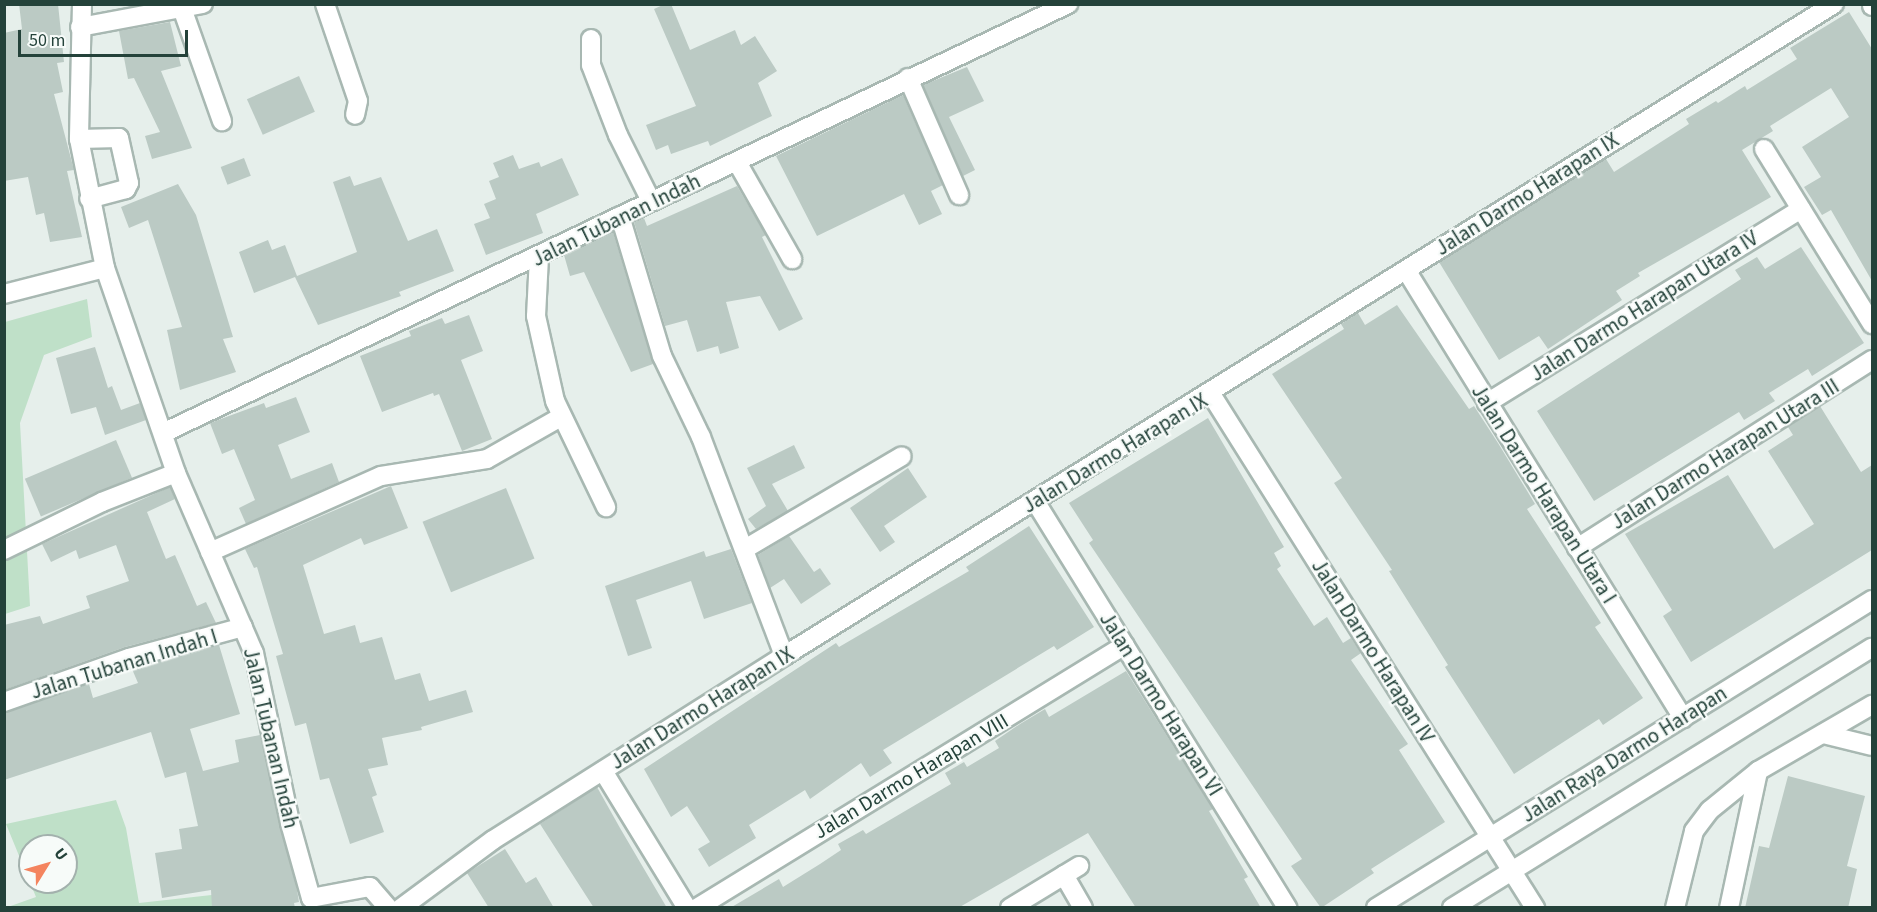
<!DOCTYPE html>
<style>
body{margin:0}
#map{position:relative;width:1877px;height:912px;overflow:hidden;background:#e6efeb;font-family:"Source Sans 3",sans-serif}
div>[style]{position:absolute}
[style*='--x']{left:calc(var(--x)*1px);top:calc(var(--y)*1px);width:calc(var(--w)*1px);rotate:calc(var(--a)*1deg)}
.green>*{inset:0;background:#bfe0c8}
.building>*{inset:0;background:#bbcac4;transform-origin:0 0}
.roads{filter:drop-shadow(2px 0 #a8b8b2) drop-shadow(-2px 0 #a8b8b2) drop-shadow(0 2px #a8b8b2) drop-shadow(0 -2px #a8b8b2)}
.minor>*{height:18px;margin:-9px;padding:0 9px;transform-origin:9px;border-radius:9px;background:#fff}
span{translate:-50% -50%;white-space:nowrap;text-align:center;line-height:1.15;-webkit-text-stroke:4.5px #f7fbf9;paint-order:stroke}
.street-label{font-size:21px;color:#24423a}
.frame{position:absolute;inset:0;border:6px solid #24423a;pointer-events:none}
.north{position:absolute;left:18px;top:834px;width:60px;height:60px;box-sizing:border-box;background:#f7fbf9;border:2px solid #a3b1ad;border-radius:50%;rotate:53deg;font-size:16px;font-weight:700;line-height:24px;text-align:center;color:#24423a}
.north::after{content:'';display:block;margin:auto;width:21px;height:27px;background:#f4845f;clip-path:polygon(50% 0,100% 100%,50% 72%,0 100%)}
.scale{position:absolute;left:18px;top:30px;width:170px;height:27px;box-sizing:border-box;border:3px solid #24423a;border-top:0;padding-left:8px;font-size:18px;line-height:21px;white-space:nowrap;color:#24423a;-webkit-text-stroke:4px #f7fbf9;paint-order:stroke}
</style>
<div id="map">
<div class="green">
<i style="clip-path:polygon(87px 299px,92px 337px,44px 355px,20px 423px,30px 606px,5px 614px,5px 322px)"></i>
<i style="clip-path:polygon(evenodd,116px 800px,126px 828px,139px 903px,239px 892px,244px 908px,5px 908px,36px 897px,6px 824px,116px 800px,30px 846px,66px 846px,66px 882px,30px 882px,30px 846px)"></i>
</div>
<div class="building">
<i style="clip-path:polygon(19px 4px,58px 4px,64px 62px,57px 63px,63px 92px,54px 94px,74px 170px,67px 171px,82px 237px,50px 242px,44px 213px,36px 215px,28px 177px,4px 181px,4px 33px,22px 29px)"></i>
<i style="clip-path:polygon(665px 4px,671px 4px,690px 50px,735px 30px,741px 45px,755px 36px,777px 71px,758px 83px,772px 116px,710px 146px,708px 141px,671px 154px,668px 145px,656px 150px,646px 125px,696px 106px,654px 9px)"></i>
<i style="clip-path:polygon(1849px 12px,1872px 49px,1872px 281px,1831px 210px,1822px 215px,1804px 187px,1821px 177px,1802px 147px,1849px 117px,1831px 88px,1770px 126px,1773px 131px,1742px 150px,1771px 197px,1638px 273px,1640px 276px,1616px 291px,1622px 300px,1548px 349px,1539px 336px,1499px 360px,1439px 262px,1606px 159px,1614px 172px,1689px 124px,1686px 119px,1716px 101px,1718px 103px,1745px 86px,1747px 90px,1797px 59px,1790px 48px)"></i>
<i style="clip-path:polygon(170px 22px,181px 66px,161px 71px,192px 148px,152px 159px,145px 136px,160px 132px,134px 78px,128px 79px,119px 31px)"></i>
<i style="clip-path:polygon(967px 67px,984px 101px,949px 117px,975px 170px,963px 176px,923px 85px)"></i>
<i style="left:299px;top:76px;width:39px;height:57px;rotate:66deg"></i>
<i style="clip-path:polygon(903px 95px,943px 185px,931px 191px,942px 214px,919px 225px,904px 194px,817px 236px,776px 156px)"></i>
<i style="clip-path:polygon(513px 155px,519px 169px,539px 162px,541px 167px,562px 158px,579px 195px,536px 214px,543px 233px,486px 255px,474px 224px,490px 218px,484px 204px,496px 199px,489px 181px,499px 177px,493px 163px)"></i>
<i style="left:244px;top:158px;width:19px;height:25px;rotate:69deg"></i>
<i style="clip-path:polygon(350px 176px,354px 186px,381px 177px,408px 241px,437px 229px,454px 271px,399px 292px,401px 296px,318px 325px,295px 277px,254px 293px,239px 252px,268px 240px,272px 250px,285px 245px,297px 276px,357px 252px,333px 182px)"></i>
<i style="clip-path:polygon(178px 184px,196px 215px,233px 337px,223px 339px,236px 372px,180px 390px,167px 330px,182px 327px,148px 220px,129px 228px,121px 207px)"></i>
<i style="clip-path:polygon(737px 186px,766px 235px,762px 237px,803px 319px,779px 331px,760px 296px,726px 302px,739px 348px,720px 354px,718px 346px,697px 352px,687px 320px,665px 326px,634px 222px,644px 218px,647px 226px)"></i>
<i style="clip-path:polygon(613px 232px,653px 364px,631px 372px,584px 272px,570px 276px,564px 255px)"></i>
<i style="clip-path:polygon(1801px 247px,1864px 343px,1812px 376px,1808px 369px,1769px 393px,1775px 401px,1744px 420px,1739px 412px,1594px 501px,1537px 411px,1741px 279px,1735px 270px,1757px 257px,1765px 269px)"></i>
<i style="clip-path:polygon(1397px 305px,1469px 409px,1474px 406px,1498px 443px,1535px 504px,1527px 509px,1601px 623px,1595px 627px,1643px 698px,1603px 725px,1599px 719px,1514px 774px,1445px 667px,1448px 665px,1389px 571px,1392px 570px,1334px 483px,1342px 478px,1272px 374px,1344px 329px,1341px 324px,1358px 313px,1365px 325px)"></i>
<i style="clip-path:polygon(469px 315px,483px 351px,461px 360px,492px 439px,462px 451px,439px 394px,434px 396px,433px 393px,382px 412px,360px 356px,411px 336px,409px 331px,442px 318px,445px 324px)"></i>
<i style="clip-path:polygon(95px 347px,108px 388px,112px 386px,121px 410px,140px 403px,146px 420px,105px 435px,96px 407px,71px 414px,56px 358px)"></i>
<i style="clip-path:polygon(296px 397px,310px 432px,278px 445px,291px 479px,332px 463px,339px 482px,246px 524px,239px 508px,255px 500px,234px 449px,222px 454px,210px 423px,264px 403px,266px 408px)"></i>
<i style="clip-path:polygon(1820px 406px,1861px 472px,1872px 465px,1872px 550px,1691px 662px,1663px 616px,1672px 610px,1625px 534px,1728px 475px,1774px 549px,1814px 524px,1768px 451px,1793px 435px,1788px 427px)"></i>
<i style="clip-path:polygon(1208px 418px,1284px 547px,1274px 553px,1281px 566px,1277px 569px,1314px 626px,1327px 617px,1343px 643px,1351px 638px,1361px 653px,1351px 660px,1408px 744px,1399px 750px,1445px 822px,1371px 869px,1374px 873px,1321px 908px,1291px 866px,1302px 859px,1089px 543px,1093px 540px,1069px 503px)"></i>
<i style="left:116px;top:440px;width:41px;height:99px;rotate:67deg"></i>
<i style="clip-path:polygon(794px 445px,805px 468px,772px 484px,788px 511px,756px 529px,748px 519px,766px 506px,747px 468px)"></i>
<i style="clip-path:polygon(908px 468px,927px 497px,884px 526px,895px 542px,880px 552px,850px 508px)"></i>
<i style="clip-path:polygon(391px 486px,408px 528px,364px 545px,361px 538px,303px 565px,324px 634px,355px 625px,360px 643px,382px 637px,395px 680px,420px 673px,429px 701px,466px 690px,473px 712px,421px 727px,422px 730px,382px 738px,388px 765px,368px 769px,377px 795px,372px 797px,384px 832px,350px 844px,329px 778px,320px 780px,306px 723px,295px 726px,276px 656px,283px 654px,257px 567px,254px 568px,245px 549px)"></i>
<i style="clip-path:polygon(170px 487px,175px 499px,147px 512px,166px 559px,175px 555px,197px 606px,206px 602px,216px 623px,125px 647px,4px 690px,4px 625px,40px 616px,43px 624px,90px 608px,86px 596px,129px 581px,116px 545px,79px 559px,76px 550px,51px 562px,42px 544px)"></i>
<i style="left:506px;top:488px;width:76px;height:90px;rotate:68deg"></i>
<i style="clip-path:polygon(1029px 526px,1094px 627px,1057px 650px,1054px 646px,883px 750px,892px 763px,870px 777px,861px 763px,810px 799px,805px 790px,749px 825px,756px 838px,709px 867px,698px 849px,710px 842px,687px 806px,671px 817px,644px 769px,836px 643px,839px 647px,969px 571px,966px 567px)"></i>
<i style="clip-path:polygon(789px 536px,814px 572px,820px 568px,831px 584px,801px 604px,784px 579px,770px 588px,758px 555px)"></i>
<i style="clip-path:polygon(731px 549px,752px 603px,704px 619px,691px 581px,636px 600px,652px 648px,628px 656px,605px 586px,704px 551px,706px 557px)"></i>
<i style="clip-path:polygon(219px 645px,240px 714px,190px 729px,203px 771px,239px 762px,235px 740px,260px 735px,296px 884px,299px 902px,294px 903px,295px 908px,212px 908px,211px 890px,162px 898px,155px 853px,182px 849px,179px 829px,198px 826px,186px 772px,165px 778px,151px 732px,4px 780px,4px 713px,89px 684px,93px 698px,138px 683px,132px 669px)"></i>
<i style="clip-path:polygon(1126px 671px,1213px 809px,1209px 811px,1248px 877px,1244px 879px,1261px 908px,1136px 908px,1088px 833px,958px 908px,730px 908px,779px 879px,783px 887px,820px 864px,841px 850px,838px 844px,863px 830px,866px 834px,951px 784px,945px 773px,964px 762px,967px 767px,999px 748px,995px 741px,1020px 724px,1045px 709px,1049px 717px)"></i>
<i style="clip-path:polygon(1788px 776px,1865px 796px,1847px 866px,1857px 869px,1848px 908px,1745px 908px,1759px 846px,1769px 848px)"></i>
<i style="clip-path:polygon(597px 787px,620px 828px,667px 908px,594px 908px,540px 824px)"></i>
<i style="clip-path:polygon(505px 849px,526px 883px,536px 877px,554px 908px,489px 908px,467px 873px)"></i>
</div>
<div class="roads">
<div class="minor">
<i style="--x:82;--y:4;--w:135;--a:91.3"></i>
<i style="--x:79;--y:139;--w:132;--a:78.6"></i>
<i style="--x:105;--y:268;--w:217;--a:70.9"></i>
<i style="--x:176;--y:473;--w:196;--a:66.6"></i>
<i style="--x:254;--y:653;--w:174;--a:78"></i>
<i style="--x:290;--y:823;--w:78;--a:74.4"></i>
<i style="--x:311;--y:898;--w:60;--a:-10.6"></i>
<i style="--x:370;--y:887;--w:28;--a:49"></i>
<i style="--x:325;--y:4;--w:102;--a:71.2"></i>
<i style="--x:358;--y:101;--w:14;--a:102"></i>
<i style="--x:1872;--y:4;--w:2;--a:90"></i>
<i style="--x:183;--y:11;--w:117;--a:70.5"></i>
<i style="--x:80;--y:27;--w:125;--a:-10.6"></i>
<i style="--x:591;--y:39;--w:26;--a:90"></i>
<i style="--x:591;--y:65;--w:75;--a:68.9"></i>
<i style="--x:618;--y:135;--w:74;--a:63.4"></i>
<i style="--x:908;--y:78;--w:128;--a:66.4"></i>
<i style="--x:79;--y:139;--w:40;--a:-1.4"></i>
<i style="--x:119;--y:138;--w:46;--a:77.5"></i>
<i style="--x:129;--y:183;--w:7;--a:117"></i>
<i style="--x:126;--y:189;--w:38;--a:165"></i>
<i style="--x:1764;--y:149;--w:206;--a:58.3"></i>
<i style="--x:737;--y:162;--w:112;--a:60.4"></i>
<i style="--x:620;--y:216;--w:146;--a:73.3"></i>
<i style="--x:662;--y:356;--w:90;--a:64.3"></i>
<i style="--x:701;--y:437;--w:234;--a:69.2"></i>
<i style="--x:539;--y:257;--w:59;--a:92.9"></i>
<i style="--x:536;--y:316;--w:87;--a:77.4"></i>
<i style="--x:555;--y:401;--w:118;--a:64.3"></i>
<i style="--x:1406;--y:270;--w:527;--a:58.27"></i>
<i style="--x:4;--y:294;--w:104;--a:-14.4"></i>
<i style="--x:1211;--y:394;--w:608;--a:57.77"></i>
<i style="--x:1487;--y:403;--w:369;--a:-31.7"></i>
<i style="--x:163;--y:433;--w:1002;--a:-25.36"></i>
<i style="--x:1035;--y:501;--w:479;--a:58.2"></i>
<i style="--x:1577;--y:548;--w:350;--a:-32.5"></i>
<i style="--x:745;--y:549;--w:182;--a:-30.6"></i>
<i style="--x:4;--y:550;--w:109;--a:-26.1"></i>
<i style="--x:102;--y:502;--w:79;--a:-21.4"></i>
<i style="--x:210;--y:552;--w:187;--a:-24"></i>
<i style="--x:381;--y:476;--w:107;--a:-9.1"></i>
<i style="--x:487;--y:459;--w:85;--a:-29.6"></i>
<i style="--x:4;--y:702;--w:133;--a:-19.4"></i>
<i style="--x:129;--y:658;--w:118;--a:-15.2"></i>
<i style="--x:1823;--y:734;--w:50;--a:13.8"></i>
<i style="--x:603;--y:771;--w:161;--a:58.5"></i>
<i style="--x:1064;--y:875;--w:38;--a:60"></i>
<i style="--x:401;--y:908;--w:114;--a:-36.5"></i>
<i style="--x:493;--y:840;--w:344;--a:-32.3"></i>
<i style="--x:784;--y:656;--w:1236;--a:-31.84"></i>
<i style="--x:697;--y:908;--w:502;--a:-31.57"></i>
<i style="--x:1010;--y:908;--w:81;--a:-31.3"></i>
<i style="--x:1376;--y:908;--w:584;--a:-31.84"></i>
<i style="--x:1452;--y:908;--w:494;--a:-31.8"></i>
<i style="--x:1675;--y:908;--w:79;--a:-76.1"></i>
<i style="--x:1694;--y:831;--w:26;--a:-53"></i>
<i style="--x:1710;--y:810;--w:62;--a:-39.1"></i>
<i style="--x:1758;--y:771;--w:132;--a:-30.1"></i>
<i style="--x:1729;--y:908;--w:140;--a:-78"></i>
</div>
</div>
<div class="street-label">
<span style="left:1527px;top:194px;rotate:-32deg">Jalan Darmo Harapan IX</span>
<span style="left:616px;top:220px;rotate:-26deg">Jalan Tubanan Indah</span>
<span style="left:1644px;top:306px;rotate:-32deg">Jalan Darmo Harapan Utara IV</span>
<span style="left:1115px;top:453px;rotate:-31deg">Jalan Darmo Harapan IX</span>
<span style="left:1725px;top:454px;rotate:-32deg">Jalan Darmo Harapan Utara III</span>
<span style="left:1544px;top:494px;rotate:58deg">Jalan Darmo Harapan Utara I</span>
<span style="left:1373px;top:651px;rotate:58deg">Jalan Darmo Harapan IV</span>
<span style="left:124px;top:664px;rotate:-17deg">Jalan Tubanan Indah I</span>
<span style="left:1161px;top:704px;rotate:58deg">Jalan Darmo Harapan VI</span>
<span style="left:702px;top:708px;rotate:-32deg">Jalan Darmo Harapan IX</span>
<span style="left:271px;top:738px;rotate:77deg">Jalan Tubanan Indah</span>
<span style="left:1624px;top:754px;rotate:-32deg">Jalan Raya Darmo Harapan</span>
<span style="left:911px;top:776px;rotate:-31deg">Jalan Darmo Harapan VIII</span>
</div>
<div class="frame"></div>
<div class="north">U</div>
<div class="scale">50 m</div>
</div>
